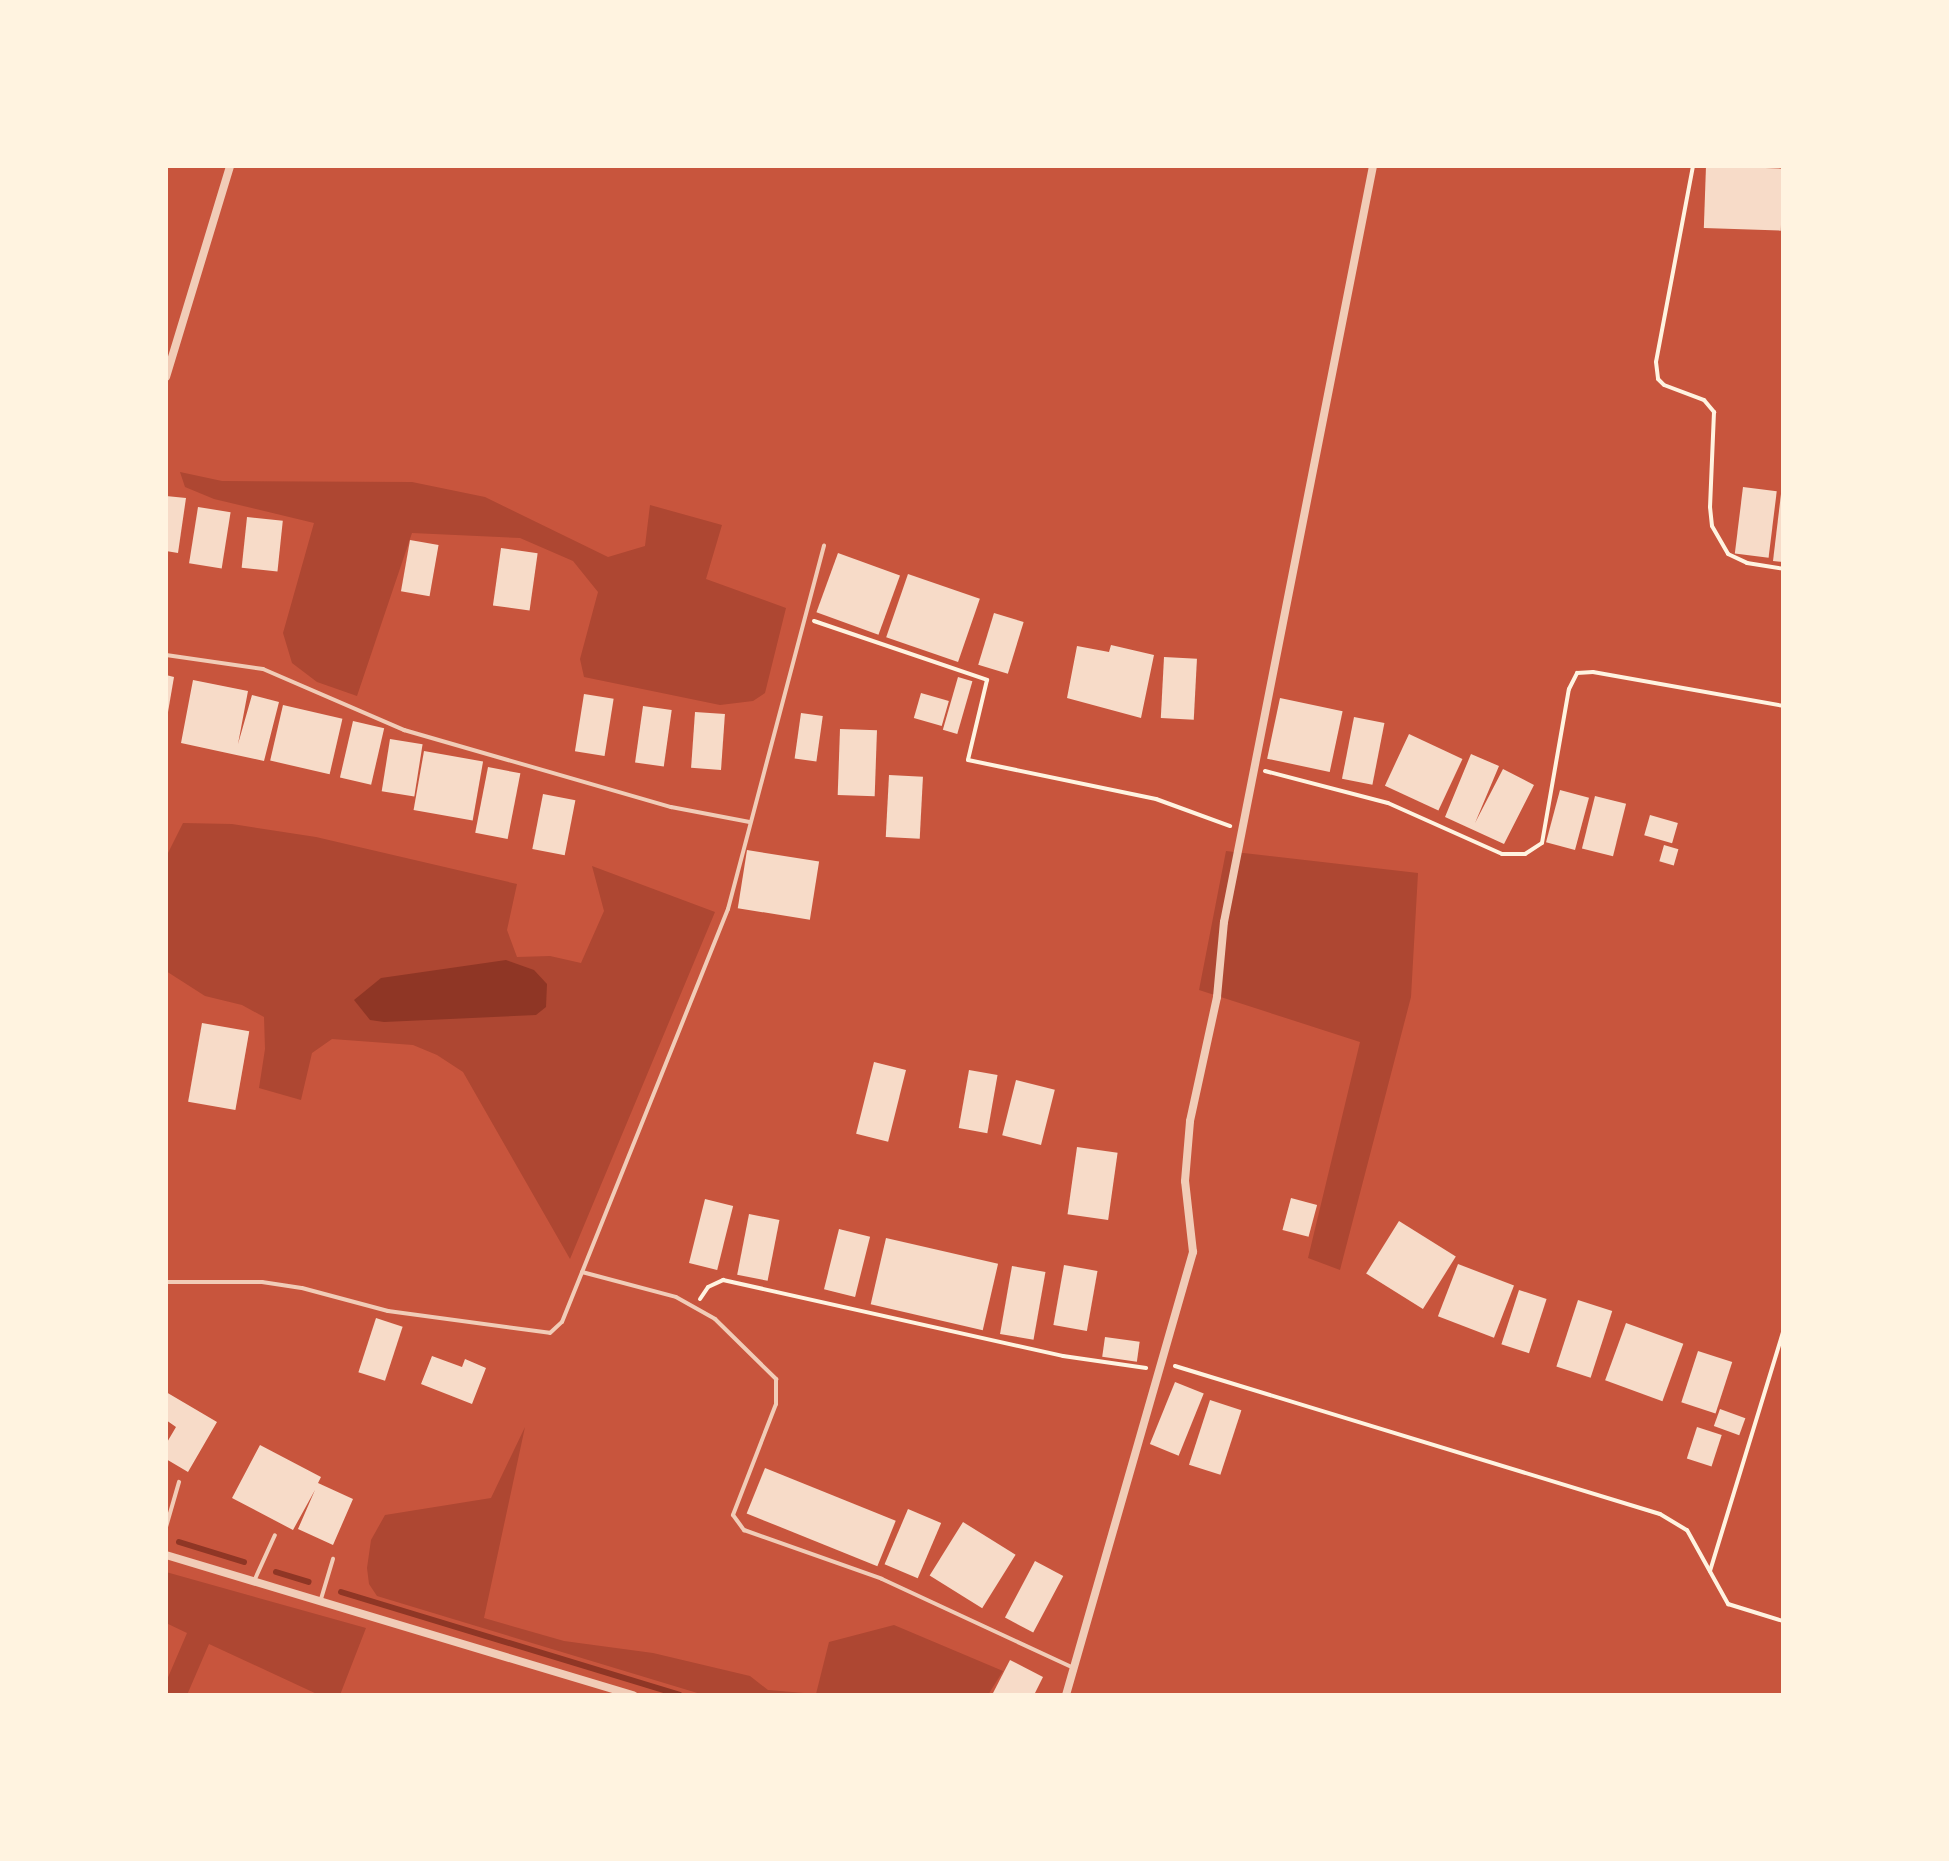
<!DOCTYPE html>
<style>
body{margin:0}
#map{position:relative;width:1949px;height:1861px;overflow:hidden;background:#c8553d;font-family:"Source Sans 3",sans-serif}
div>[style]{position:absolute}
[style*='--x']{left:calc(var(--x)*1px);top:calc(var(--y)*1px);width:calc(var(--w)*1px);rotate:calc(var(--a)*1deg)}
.green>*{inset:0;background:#ae4732}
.water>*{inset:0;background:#8f3625}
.stream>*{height:6px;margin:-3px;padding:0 3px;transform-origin:3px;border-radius:3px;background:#8f3625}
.building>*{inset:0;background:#f7dbc8;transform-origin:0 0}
.path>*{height:4px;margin:-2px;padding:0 2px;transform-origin:2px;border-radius:2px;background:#fff3e0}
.service>*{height:4px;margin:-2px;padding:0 2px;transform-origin:2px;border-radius:2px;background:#f1ccb7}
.minor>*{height:8px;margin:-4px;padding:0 4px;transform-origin:4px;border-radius:4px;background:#f1ccb7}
span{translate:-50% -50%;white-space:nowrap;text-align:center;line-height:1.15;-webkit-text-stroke:8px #fff3e0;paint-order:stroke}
.frame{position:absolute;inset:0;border:168px solid #fff3e0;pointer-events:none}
</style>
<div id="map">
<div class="green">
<i style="clip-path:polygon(180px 472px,222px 481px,412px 482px,485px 497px,608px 557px,645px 546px,650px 505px,722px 525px,706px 579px,786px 608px,765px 693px,753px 701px,720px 705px,584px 677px,580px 659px,598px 592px,573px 561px,520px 538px,412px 533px,357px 696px,317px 682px,292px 663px,283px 633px,314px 523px,214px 499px,185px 487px)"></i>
<i style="clip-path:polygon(183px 823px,232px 824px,316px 837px,517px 884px,507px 930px,517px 957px,550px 956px,581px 963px,604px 911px,592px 866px,715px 912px,570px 1259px,463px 1072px,437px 1055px,413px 1045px,332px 1039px,312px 1053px,301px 1100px,259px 1088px,265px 1049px,264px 1017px,242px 1005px,205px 996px,166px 971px,166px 857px)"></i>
<i style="clip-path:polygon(1226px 851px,1418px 873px,1411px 997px,1340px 1270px,1308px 1258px,1360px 1042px,1199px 990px)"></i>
<i style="clip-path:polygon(525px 1427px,484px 1618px,564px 1641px,653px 1653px,750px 1676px,768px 1690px,816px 1694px,829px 1642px,894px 1625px,1003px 1671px,988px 1695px,704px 1695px,377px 1596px,369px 1584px,367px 1568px,371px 1540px,385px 1515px,491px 1498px)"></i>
<i style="clip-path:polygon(166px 1572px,366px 1628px,340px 1695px,319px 1695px,209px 1644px,187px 1695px,166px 1695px,166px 1682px,187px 1633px,166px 1623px)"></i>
</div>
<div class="water">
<i style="clip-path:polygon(506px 960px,534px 970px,547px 984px,546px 1007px,536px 1015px,384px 1022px,370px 1020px,354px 1000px,381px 978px)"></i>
</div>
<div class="stream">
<i style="--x:179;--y:1542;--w:68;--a:17.1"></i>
<i style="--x:276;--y:1572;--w:34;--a:17"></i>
<i style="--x:341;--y:1592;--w:354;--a:16.9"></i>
</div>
<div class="building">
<i style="left:1706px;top:166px;width:77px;height:62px;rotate:2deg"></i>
<i style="left:1743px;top:487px;width:34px;height:67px;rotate:7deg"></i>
<i style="clip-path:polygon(1781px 494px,1783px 494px,1783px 562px,1773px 561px)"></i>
<i style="clip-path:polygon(166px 496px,186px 498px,178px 553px,166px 551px)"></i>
<i style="left:198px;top:507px;width:33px;height:57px;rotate:9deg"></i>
<i style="left:247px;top:517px;width:36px;height:51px;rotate:6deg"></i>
<i style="left:410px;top:540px;width:29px;height:52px;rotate:10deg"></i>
<i style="left:501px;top:548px;width:37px;height:58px;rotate:8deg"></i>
<i style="left:838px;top:553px;width:66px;height:63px;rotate:20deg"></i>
<i style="left:908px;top:574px;width:76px;height:67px;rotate:19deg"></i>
<i style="left:994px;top:613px;width:31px;height:54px;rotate:17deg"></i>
<i style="clip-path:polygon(1111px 645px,1154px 655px,1141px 718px,1067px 698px,1077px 646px,1109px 652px)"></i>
<i style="left:1164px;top:657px;width:33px;height:61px;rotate:3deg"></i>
<i style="clip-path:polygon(166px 675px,174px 677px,168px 712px,166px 712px)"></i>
<i style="left:958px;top:677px;width:15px;height:55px;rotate:16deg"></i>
<i style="clip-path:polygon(193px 680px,248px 691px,238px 744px,252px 695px,279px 702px,264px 761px,181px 743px)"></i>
<i style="left:921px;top:693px;width:29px;height:26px;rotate:16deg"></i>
<i style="left:584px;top:694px;width:30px;height:58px;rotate:9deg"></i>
<i style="left:1280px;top:698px;width:64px;height:62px;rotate:12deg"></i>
<i style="left:283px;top:705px;width:61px;height:57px;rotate:13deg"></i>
<i style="left:643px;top:706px;width:29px;height:57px;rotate:8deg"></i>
<i style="left:695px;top:712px;width:30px;height:56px;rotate:4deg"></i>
<i style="left:801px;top:713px;width:22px;height:46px;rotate:8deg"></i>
<i style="left:1354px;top:717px;width:31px;height:63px;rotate:11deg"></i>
<i style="left:353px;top:721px;width:32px;height:58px;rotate:13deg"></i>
<i style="left:840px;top:729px;width:37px;height:66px;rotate:2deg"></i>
<i style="left:1409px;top:734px;width:59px;height:57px;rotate:25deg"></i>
<i style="left:390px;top:739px;width:33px;height:53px;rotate:9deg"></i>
<i style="left:424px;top:751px;width:60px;height:60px;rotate:10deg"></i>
<i style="clip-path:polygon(1471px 754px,1499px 766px,1475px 823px,1503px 769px,1534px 785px,1504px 844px,1445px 817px)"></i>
<i style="left:488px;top:767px;width:33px;height:67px;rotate:11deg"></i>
<i style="left:889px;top:775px;width:34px;height:62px;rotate:3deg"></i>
<i style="left:1560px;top:790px;width:30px;height:54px;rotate:15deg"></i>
<i style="left:543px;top:794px;width:33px;height:56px;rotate:11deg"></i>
<i style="left:1595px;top:796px;width:32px;height:54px;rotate:14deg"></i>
<i style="left:1650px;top:815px;width:29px;height:21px;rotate:16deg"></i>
<i style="left:1664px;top:845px;width:15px;height:17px;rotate:16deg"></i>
<i style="left:747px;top:850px;width:73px;height:59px;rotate:9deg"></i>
<i style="left:202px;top:1023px;width:48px;height:80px;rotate:10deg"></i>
<i style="left:874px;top:1062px;width:33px;height:74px;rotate:14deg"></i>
<i style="left:969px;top:1070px;width:29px;height:59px;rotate:10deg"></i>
<i style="left:1016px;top:1080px;width:40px;height:57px;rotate:14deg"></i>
<i style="left:1077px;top:1147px;width:41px;height:68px;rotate:8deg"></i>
<i style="left:1291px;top:1198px;width:27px;height:33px;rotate:15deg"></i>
<i style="left:705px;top:1199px;width:29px;height:66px;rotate:14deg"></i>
<i style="left:749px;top:1214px;width:31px;height:62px;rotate:11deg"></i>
<i style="left:1399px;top:1221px;width:67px;height:62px;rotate:32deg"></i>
<i style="left:839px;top:1229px;width:32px;height:62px;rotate:14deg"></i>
<i style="left:886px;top:1238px;width:115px;height:68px;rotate:13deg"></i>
<i style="left:1458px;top:1264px;width:60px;height:56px;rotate:21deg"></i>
<i style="left:1064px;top:1265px;width:34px;height:61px;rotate:10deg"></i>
<i style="left:1012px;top:1266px;width:34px;height:69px;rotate:10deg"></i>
<i style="left:1519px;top:1290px;width:29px;height:57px;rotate:18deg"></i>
<i style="left:1578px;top:1300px;width:36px;height:70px;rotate:18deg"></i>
<i style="left:376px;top:1318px;width:28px;height:57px;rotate:18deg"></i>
<i style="left:1626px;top:1323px;width:61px;height:61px;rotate:20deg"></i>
<i style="left:1105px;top:1337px;width:35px;height:20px;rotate:8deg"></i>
<i style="left:1698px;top:1351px;width:36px;height:54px;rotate:18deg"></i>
<i style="clip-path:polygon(432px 1356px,462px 1367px,465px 1359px,486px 1368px,472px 1404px,421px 1384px)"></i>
<i style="left:1175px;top:1382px;width:31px;height:67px;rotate:22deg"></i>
<i style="clip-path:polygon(166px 1392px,217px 1422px,188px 1472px,166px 1459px,166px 1444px,176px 1427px,166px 1420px)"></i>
<i style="left:1210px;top:1400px;width:33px;height:68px;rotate:18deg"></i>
<i style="left:1720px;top:1409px;width:27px;height:18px;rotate:20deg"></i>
<i style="left:1697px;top:1427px;width:26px;height:33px;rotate:18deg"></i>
<i style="clip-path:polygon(260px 1445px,321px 1477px,318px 1483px,353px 1499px,333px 1545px,298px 1529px,315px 1490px,293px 1530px,232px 1498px)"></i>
<i style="left:765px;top:1468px;width:141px;height:49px;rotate:22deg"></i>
<i style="left:908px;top:1509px;width:36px;height:60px;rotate:23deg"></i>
<i style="left:963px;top:1522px;width:62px;height:63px;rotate:32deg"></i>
<i style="left:1035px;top:1561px;width:32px;height:64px;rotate:28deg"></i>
<i style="clip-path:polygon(1010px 1660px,1043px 1677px,1034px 1695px,992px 1695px)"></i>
</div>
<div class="path">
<i style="--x:1693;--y:166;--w:199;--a:100.7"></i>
<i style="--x:1656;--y:362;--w:17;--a:83"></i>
<i style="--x:1658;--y:379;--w:8;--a:45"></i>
<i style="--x:1664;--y:385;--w:43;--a:20.6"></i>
<i style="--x:1704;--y:400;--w:16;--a:50"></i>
<i style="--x:1714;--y:412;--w:95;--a:92.4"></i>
<i style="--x:1710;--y:507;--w:19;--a:84"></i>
<i style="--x:1712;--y:526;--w:32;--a:60"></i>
<i style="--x:1728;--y:554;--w:21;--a:25"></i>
<i style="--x:1747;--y:563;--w:36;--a:9"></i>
<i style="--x:814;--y:621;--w:183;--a:18.8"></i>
<i style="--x:987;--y:680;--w:82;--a:103.4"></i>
<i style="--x:968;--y:760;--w:192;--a:11.7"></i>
<i style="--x:1156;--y:799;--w:79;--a:20"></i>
<i style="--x:1265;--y:771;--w:127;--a:14.6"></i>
<i style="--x:1388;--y:803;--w:125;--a:24.1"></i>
<i style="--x:1502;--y:854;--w:23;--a:0"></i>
<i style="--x:1525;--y:854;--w:20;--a:-33"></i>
<i style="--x:1542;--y:843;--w:156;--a:-80.1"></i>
<i style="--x:1569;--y:689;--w:18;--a:-63"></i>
<i style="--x:1577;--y:673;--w:16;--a:-4"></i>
<i style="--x:1593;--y:672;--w:193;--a:10.1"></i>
<i style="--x:700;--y:1299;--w:14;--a:-56"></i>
<i style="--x:708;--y:1287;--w:17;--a:-25"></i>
<i style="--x:723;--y:1280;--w:348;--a:12.6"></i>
<i style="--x:1063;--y:1356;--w:84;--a:8.2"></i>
<i style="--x:1175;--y:1366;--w:507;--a:16.97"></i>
<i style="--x:1660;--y:1514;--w:31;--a:31"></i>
<i style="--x:1687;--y:1530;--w:85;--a:61"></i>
<i style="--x:1728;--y:1604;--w:58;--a:17.2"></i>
<i style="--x:1710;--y:1571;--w:250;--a:-73"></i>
</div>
<div class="service">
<i style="--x:166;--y:655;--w:98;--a:8.2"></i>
<i style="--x:263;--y:669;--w:154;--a:23.4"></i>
<i style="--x:404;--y:730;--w:278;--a:16.1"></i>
<i style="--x:671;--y:807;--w:80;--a:10.8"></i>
<i style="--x:582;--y:1272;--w:97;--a:14.9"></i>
<i style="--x:676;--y:1297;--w:45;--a:29.4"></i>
<i style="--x:715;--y:1319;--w:86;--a:44.5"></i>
<i style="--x:776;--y:1379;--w:25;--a:90"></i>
<i style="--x:776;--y:1404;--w:119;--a:111.2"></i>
<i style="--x:733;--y:1515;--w:19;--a:54"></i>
<i style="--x:744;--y:1530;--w:146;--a:19.5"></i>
<i style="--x:882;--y:1579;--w:209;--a:24.9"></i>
<i style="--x:166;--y:1282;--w:96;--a:0"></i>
<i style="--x:262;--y:1282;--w:40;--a:8.5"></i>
<i style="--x:302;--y:1288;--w:89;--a:15"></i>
<i style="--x:388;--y:1311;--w:163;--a:7.7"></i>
<i style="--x:550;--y:1333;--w:16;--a:-43"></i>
<i style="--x:562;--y:1322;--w:445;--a:-68.1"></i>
<i style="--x:728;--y:909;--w:376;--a:-75.2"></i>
<i style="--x:166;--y:1527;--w:47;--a:-73.9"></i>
<i style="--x:255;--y:1579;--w:48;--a:-65.6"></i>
<i style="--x:321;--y:1599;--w:42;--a:-73.3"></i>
</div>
<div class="minor">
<i style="--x:166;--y:377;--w:220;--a:-73.1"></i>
<i style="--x:166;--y:1555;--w:488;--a:16.7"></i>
<i style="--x:1066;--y:1695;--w:461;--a:-74"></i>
<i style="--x:1193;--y:1252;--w:71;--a:-96.4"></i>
<i style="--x:1185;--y:1181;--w:60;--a:-85.2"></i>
<i style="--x:1190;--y:1121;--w:127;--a:-77.7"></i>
<i style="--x:1217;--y:997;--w:75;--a:-84.7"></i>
<i style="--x:1224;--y:922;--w:771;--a:-78.85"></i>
</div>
<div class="frame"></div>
</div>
